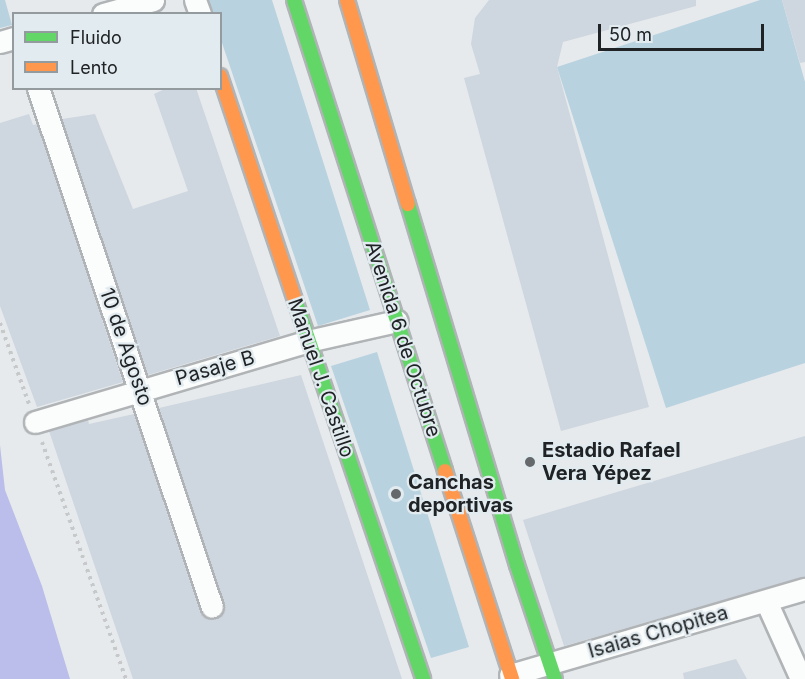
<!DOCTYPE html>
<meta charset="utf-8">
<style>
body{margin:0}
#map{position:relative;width:805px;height:679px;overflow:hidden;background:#e6eaec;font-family:Inter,sans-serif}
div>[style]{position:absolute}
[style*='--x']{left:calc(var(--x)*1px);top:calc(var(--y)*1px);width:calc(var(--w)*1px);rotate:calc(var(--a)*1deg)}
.green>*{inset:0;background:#b9d2e0}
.water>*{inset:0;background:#bbbeeb}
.building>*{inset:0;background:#ced6df}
.path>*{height:4px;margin-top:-2px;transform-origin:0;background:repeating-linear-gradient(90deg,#c6c8c9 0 3px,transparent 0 7.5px)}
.roads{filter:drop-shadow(2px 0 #b1b4b6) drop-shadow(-2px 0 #b1b4b6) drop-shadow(0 2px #b1b4b6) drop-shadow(0 -2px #b1b4b6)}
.street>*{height:21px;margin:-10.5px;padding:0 10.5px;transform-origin:10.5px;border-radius:10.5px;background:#fbfcfc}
.fast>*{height:14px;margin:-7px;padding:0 7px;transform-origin:7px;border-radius:7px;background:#63d668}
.slow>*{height:14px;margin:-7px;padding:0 7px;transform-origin:7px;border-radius:7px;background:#ff974d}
.dots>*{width:16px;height:16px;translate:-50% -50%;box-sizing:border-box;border:3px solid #e2ebf0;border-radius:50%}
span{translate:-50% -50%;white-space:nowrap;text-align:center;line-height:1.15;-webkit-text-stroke:4.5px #e2ebf0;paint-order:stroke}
.street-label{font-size:20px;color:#202325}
.poi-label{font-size:20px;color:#202325;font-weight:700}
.left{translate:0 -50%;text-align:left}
.legend{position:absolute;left:12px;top:12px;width:210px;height:78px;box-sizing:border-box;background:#e2ebf0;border:2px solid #949b9f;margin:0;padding:8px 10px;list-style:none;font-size:18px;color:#202325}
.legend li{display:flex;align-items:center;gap:12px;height:30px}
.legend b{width:30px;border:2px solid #949b9f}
.scale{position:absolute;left:598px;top:24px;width:166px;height:27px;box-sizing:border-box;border:3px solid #202325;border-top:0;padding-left:8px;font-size:18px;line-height:21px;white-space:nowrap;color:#202325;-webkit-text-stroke:4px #e2ebf0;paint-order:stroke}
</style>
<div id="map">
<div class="green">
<i style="clip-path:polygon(0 0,5px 0,12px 25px,0 28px)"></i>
<i style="clip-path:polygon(207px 0,272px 0,370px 310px,318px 326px,221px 40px,220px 14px,211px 13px)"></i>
<i style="clip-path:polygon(760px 0,782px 0,805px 82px,805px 363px,666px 408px,557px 67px)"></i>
<i style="clip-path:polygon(377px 352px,469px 647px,431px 658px,331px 366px)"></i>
</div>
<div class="water">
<i style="clip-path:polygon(0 445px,5px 490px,42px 586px,70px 679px,0 679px)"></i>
</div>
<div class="building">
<i style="clip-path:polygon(489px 0,696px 0,696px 6px,563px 42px,557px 67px,649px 407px,561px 431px,464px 78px,480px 74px,471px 44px,475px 18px)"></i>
<i style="clip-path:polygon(782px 0,805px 0,805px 62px,800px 63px)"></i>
<i style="clip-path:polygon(167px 88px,196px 88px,280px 336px,148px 375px,62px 119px,95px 114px,133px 209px,188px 191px,154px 94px)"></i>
<i style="clip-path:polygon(29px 114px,33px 125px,37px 124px,123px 382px,37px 407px,0 306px,0 123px)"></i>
<i style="clip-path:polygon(301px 375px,402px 679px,133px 679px,49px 431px,88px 420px,89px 424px,134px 414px,200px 611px,204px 617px,215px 619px,222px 615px,224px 603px,159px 408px)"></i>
<i style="clip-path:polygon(805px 436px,805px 577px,564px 646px,523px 520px)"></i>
<i style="clip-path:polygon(736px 659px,747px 679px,684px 679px,683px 673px)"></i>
</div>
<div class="path">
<i style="--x:0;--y:323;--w:86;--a:70.3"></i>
<i style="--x:42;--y:442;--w:251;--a:70.5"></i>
</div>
<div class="roads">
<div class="street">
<i style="--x:195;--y:0;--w:15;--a:70"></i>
<i style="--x:103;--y:14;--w:52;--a:-15.6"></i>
<i style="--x:0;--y:42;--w:15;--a:-16"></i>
<i style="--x:38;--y:88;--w:547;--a:71.47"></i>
<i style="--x:35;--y:422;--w:285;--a:-16.5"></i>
<i style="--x:308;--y:341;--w:91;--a:-12.7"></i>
<i style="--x:766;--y:601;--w:85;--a:65.8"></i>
<i style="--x:510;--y:675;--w:307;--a:-16.3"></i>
</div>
<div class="fast">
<i style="--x:294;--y:0;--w:495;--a:72.2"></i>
<i style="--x:408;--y:204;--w:377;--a:73.2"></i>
<i style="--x:517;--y:565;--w:120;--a:71.6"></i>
<i style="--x:295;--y:300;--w:400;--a:71.3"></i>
</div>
<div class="slow">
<i style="--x:347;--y:0;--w:213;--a:73.4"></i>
<i style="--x:220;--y:76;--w:236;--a:71.5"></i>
<i style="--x:445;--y:471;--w:219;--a:72.1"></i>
</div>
</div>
<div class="dots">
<i style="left:530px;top:462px;background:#65696b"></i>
<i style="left:396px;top:494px;background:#65696b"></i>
</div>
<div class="street-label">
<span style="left:403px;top:339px;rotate:72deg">Avenida 6 de Octubre</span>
<span style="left:126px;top:347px;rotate:71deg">10 de Agosto</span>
<span style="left:215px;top:368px;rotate:-16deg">Pasaje B</span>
<span style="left:321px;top:378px;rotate:71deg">Manuel J. Castillo</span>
<span style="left:658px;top:632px;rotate:-16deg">Isaias Chopitea</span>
</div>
<div class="poi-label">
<span class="left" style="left:542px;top:462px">Estadio Rafael<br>Vera Yépez</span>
<span class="left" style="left:408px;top:494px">Canchas<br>deportivas</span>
</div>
<ul class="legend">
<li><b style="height:8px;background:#63d668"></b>Fluido</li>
<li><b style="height:8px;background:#ff974d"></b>Lento</li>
</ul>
<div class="scale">50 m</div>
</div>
